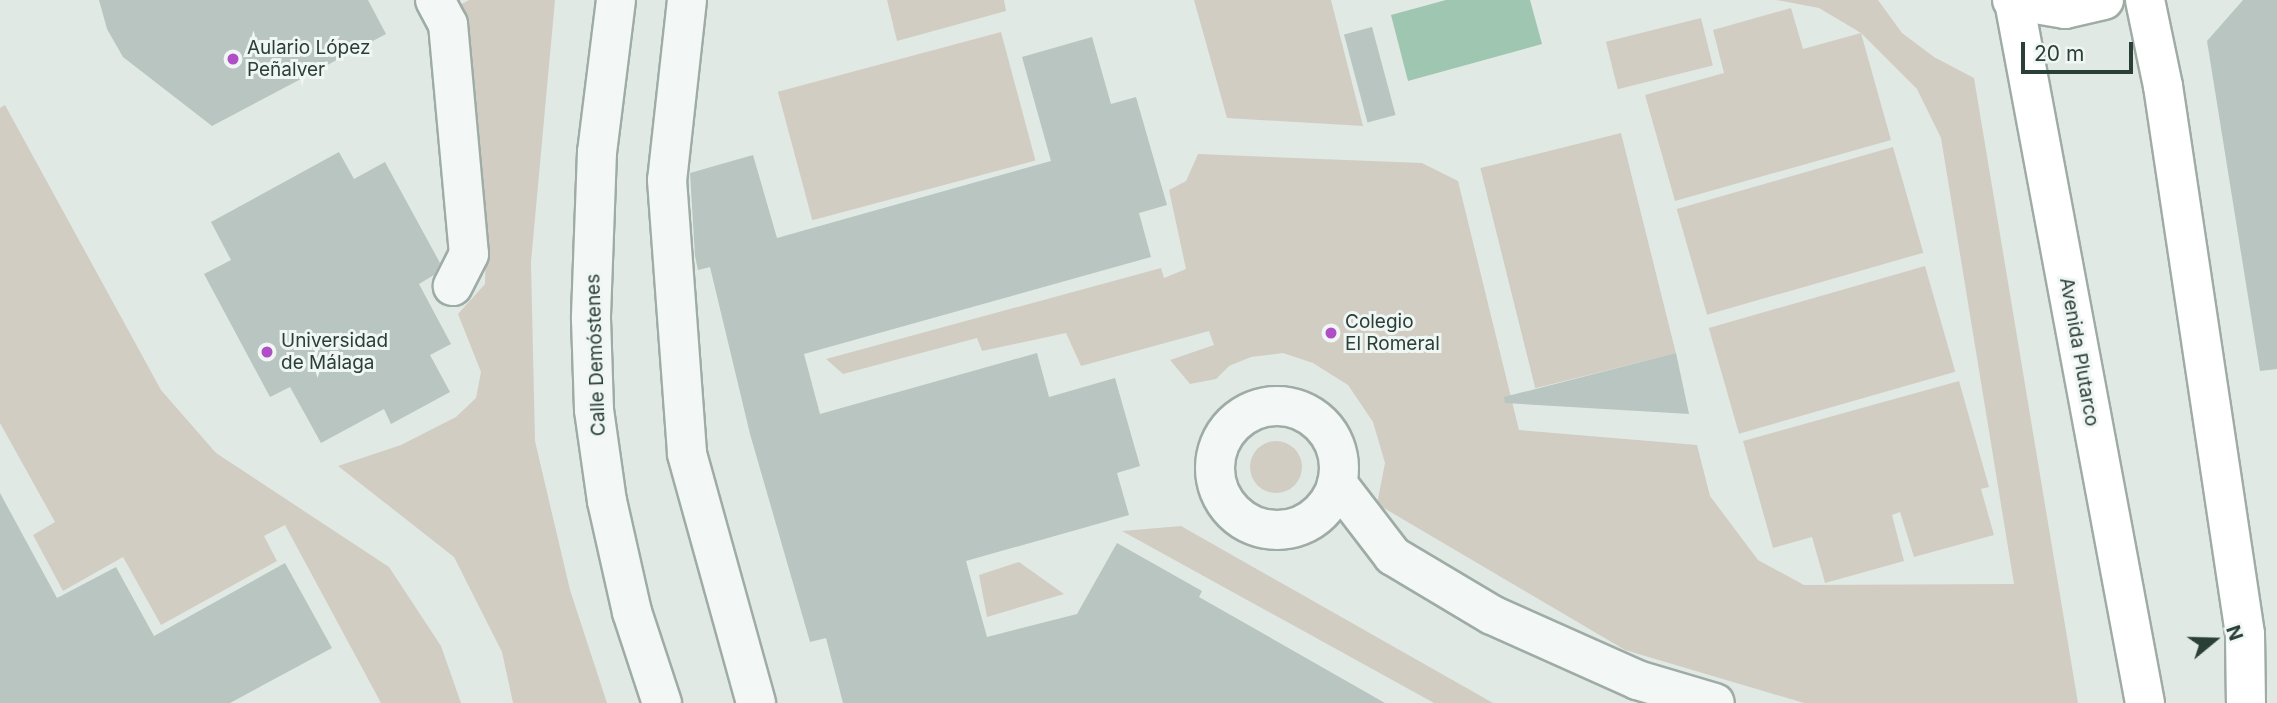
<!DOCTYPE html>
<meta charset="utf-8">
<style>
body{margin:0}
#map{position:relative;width:2277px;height:703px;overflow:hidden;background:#e1e9e5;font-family:Inter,sans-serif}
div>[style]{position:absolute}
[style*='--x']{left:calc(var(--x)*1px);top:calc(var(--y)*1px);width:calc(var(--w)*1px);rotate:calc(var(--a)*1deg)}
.green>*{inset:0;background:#d2cdc2;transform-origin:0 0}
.round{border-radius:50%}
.water>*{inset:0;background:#9ec6b1}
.building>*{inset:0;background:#b8c5c0;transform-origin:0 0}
.roads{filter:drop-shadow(2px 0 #9faca6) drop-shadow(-2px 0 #9faca6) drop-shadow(0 2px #9faca6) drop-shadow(0 -2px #9faca6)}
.minor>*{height:38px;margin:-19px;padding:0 19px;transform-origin:19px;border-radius:19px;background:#f3f7f6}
.minor>.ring{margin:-19px;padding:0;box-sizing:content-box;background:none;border:38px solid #f3f7f6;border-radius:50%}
.major>*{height:38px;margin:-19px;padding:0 19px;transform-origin:19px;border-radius:19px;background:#fff}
.dots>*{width:19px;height:19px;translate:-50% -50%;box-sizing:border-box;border:4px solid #f0f6f3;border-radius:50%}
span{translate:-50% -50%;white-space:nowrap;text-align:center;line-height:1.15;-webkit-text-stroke:6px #f0f6f3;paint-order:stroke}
.poi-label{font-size:19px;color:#2a3f37}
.left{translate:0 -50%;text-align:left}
.street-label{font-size:19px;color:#2a3f37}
.north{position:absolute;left:2179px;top:605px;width:70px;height:70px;-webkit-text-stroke:5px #f0f6f3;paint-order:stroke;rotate:71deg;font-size:19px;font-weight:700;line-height:28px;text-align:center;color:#2a3f37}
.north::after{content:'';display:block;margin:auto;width:24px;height:32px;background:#2a3f37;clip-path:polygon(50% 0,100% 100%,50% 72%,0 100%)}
.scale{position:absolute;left:2021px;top:42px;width:112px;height:32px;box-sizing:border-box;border:4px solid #2a3f37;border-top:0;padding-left:9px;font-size:21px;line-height:24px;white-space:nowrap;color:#2a3f37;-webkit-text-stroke:5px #f0f6f3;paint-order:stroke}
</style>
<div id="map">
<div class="green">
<i style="clip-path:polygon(469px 0,555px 0,531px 262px,535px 441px,570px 590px,607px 703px,513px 703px,502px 652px,454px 557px,338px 466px,401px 445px,456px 417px,476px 398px,481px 372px,458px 314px,485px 284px,486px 238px,460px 5px)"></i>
<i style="clip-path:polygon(887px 0,1004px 0,1006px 11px,897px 41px)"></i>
<i style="clip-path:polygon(1194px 0,1331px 0,1363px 126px,1227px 118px)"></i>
<i style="clip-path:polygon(1776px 0,1878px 0,1902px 33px,1934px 57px,1974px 78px,2078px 703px,1804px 703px,1625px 650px,1377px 504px,1385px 463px,1373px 422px,1348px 385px,1313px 363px,1283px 353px,1251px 357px,1229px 366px,1216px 379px,1190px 384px,1170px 360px,1214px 345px,1209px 331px,1081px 366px,1066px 333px,982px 351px,977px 338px,843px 374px,826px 359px,1161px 268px,1164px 278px,1186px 269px,1169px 190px,1186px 181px,1198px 154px,1422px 163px,1458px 181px,1519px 430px,1697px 445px,1710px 496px,1758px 560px,1804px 585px,2014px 584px,1941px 138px,1917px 89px,1861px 33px,1891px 140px,1675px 201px,1645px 95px,1724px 73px,1713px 30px,1791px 8px,1803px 49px,1861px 33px,1819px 8px)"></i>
<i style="left:1701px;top:18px;width:49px;height:98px;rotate:76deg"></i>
<i style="left:1001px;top:32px;width:133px;height:231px;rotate:75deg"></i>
<i style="clip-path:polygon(5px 105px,161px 390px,216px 453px,389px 567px,441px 646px,461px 703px,381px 703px,285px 525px,264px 536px,277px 561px,161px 625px,123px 557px,63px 591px,33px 535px,55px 522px,0 423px,0 108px)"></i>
<i style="left:1621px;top:133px;width:227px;height:145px;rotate:76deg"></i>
<i style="left:1893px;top:147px;width:110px;height:225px;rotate:74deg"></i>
<i style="left:1925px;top:266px;width:110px;height:225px;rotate:74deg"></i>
<i style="clip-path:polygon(1959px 381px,1989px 487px,1981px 489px,1994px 535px,1914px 557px,1900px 512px,1892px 515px,1904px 561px,1825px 583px,1812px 537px,1773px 548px,1743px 441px)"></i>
<i class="round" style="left:1250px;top:441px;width:52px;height:52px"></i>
<i style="clip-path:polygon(1181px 526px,1493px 703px,1434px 703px,1122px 531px)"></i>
<i style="clip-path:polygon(1019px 562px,1064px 594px,987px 617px,979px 575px)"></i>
</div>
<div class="water">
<i style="clip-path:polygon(1446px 0,1530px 0,1542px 44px,1408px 81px,1391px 15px)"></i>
</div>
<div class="building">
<i style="clip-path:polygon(99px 0,368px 0,386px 34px,212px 126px,123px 57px,107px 29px)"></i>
<i style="clip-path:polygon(2243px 0,2277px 0,2277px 369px,2260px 371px,2207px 41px)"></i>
<i style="left:1372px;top:27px;width:91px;height:29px;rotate:75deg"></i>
<i style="clip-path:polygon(1092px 37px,1111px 104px,1136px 97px,1167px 205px,1139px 213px,1151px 257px,804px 354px,820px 414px,1037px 353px,1049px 397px,1115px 378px,1140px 466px,1117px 473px,1129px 515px,966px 561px,987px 637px,1077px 614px,1117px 543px,1202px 591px,1199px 597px,1385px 703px,843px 703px,826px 638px,810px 642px,750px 434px,710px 267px,698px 270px,695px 256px,690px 173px,753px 155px,777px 238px,1051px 161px,1022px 57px)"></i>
<i style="clip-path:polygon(339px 152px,354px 179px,385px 162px,440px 263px,434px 275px,419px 284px,451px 344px,430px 355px,450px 392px,391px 424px,384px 409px,321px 443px,290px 387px,270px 397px,204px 274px,231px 260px,211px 222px)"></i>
<i style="clip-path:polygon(1676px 353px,1689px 414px,1505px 403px,1504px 397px)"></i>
<i style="clip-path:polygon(0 493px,57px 598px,116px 567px,154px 636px,285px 563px,332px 648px,230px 703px,0 703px)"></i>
</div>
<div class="roads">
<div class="minor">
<i style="--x:435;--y:0;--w:27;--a:62"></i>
<i style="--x:448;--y:24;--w:231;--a:84.8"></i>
<i style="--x:469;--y:254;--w:36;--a:117"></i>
<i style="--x:616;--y:0;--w:153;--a:97.1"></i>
<i style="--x:597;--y:152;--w:167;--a:92.1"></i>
<i style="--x:591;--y:319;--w:91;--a:88.1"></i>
<i style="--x:594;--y:410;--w:92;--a:81.9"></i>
<i style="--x:607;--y:501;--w:114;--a:77.3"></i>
<i style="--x:632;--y:612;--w:96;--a:71.8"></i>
<i style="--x:687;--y:0;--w:181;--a:96.3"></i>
<i style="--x:667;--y:180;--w:275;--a:85.8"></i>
<i style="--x:687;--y:454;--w:258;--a:74.5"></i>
<i class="ring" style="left:1215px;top:406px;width:86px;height:86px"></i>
<i style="--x:1337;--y:483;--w:92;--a:52.5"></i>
<i style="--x:1393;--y:556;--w:115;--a:30.8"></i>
<i style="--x:1492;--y:615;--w:159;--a:24.1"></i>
<i style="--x:1637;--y:680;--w:81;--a:16.4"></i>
</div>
<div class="major">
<i style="--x:2012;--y:0;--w:54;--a:9.6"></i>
<i style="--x:2065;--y:9;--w:40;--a:-13"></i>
<i style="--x:2145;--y:0;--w:88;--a:78.2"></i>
<i style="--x:2163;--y:86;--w:554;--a:81.49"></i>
<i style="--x:2245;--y:634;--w:69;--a:89.2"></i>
<i style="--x:2014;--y:1;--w:714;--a:79.43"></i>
</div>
</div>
<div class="dots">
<i style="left:233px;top:59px;background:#af4ec6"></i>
<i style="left:1331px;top:333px;background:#af4ec6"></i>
<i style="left:267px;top:352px;background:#af4ec6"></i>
</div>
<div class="poi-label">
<span class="left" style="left:247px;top:59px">Aulario López<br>Peñalver</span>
<span class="left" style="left:1345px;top:333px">Colegio<br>El Romeral</span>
<span class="left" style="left:281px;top:352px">Universidad<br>de Málaga</span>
</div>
<div class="street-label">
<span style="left:2079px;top:352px;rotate:80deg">Avenida Plutarco</span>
<span style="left:596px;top:355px;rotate:-92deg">Calle Demóstenes</span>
</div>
<div class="north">N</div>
<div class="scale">20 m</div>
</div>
